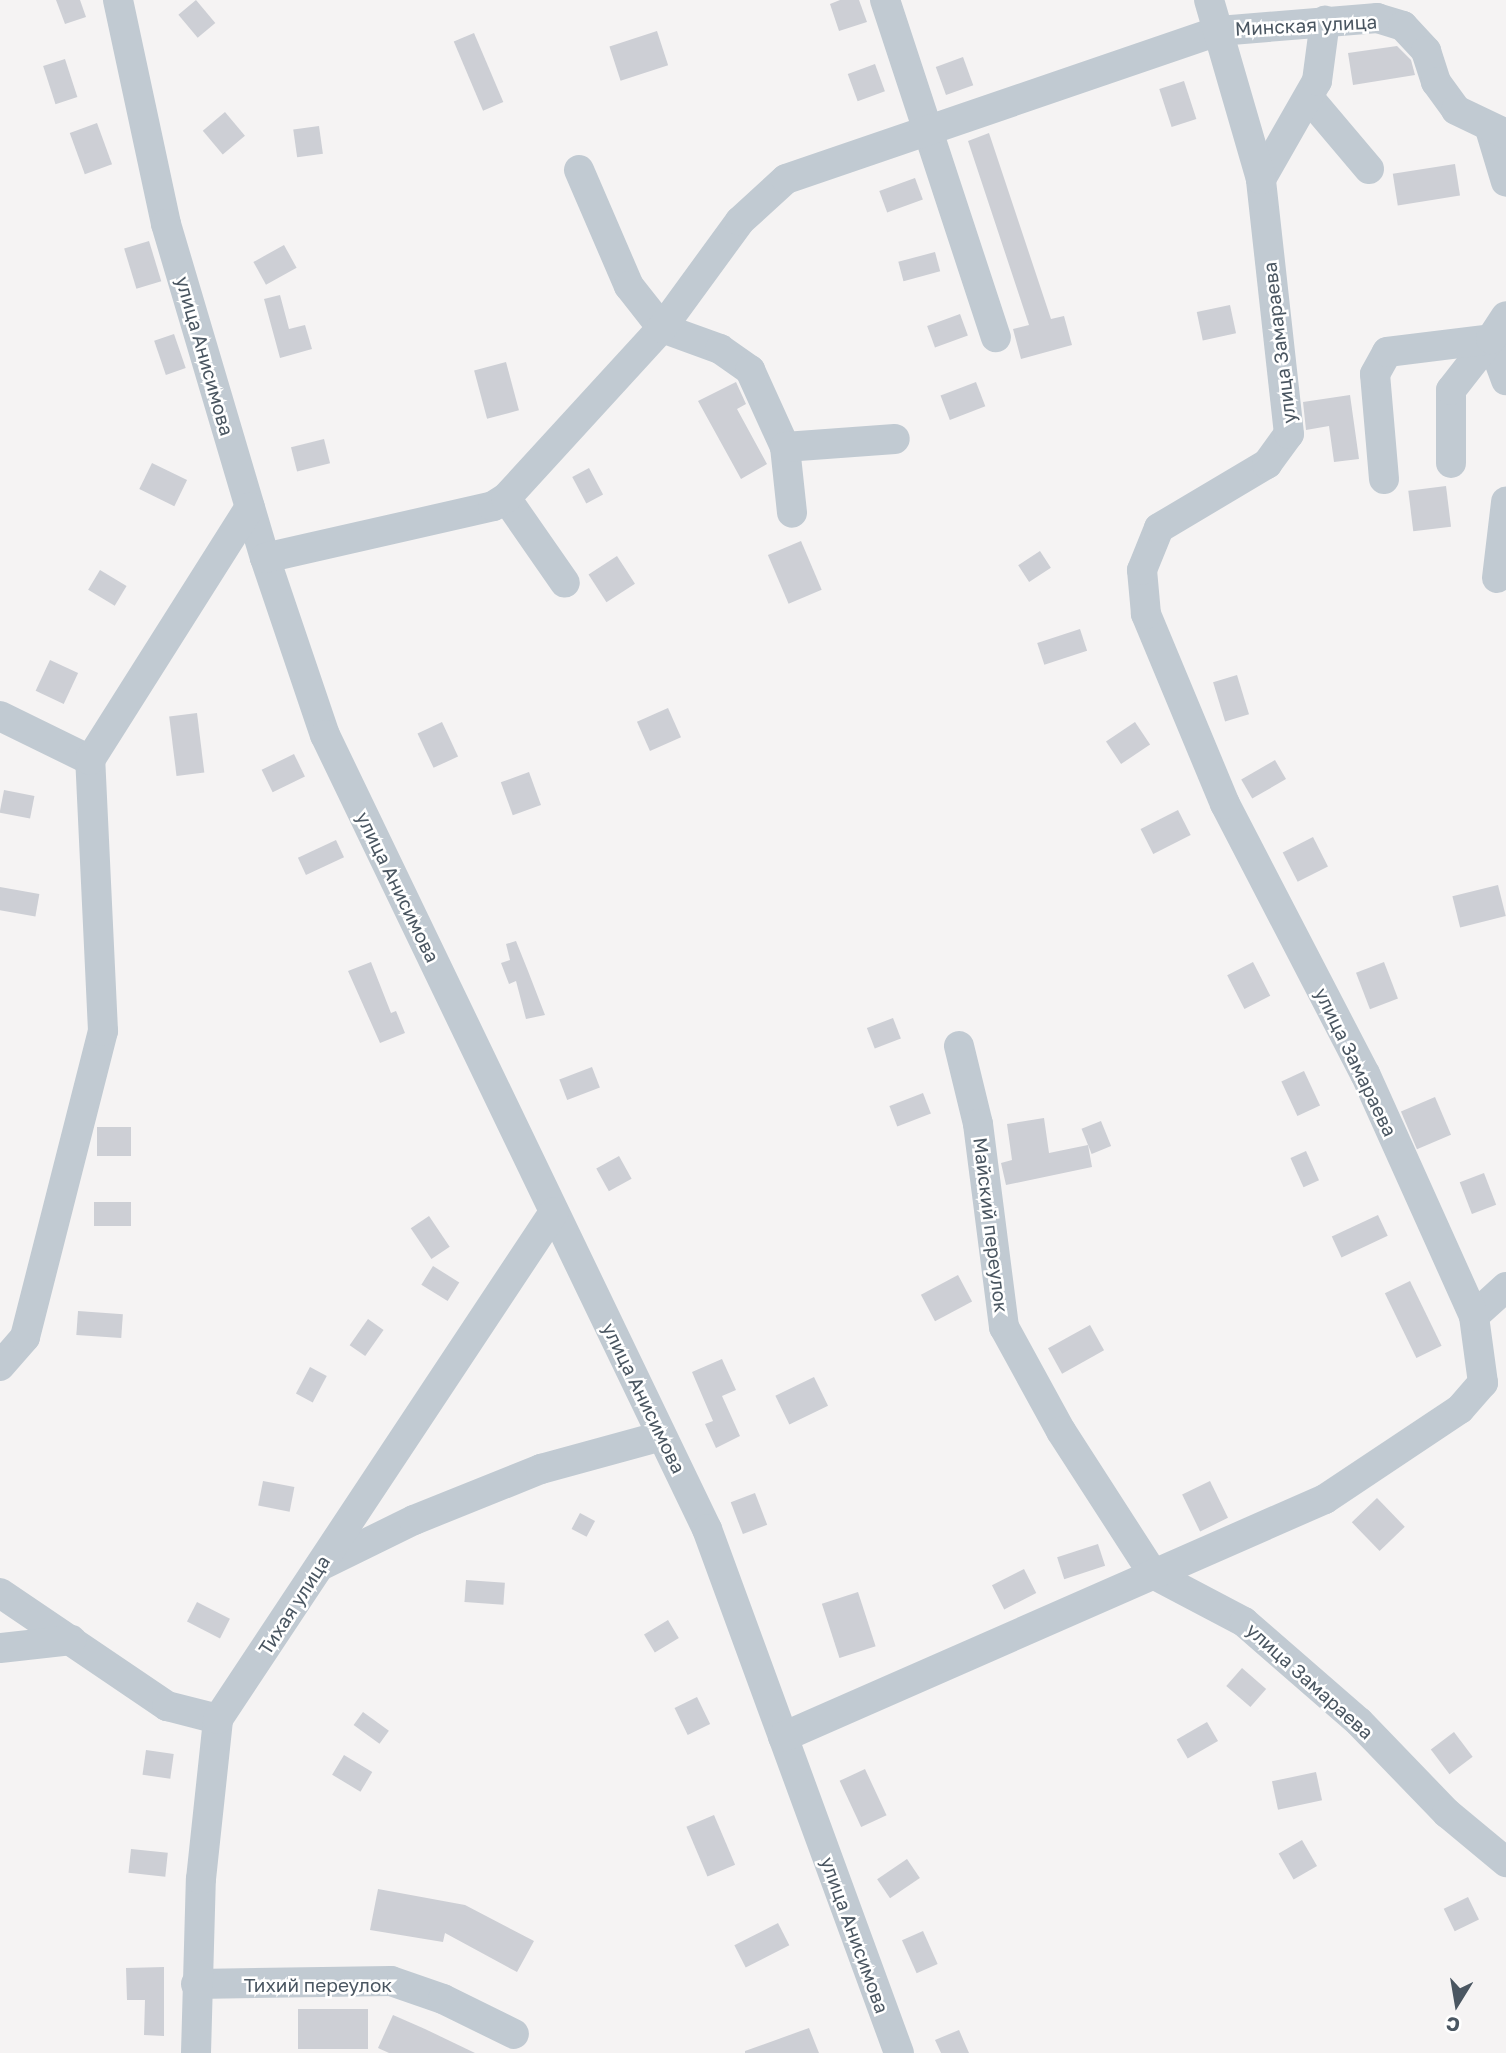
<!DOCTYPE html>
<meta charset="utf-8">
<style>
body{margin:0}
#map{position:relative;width:1506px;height:2053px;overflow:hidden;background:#f5f3f3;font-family:"Golos Text",sans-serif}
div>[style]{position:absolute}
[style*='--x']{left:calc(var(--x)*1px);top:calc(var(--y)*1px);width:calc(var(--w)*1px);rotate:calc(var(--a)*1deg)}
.building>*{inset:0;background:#cdcfd5;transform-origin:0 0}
.minor>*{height:30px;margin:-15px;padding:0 15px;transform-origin:15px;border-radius:15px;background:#c1cad2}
span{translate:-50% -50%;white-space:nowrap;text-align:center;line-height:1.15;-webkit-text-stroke:5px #fff;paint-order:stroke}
.street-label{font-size:19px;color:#4a5661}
.north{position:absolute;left:1422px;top:1969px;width:70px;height:70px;-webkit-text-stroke:5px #fff;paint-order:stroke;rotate:191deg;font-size:19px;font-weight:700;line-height:28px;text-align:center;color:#4a5661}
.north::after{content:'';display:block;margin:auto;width:24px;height:32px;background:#4a5661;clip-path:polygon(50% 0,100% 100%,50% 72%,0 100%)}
</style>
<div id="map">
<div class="building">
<i style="clip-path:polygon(56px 0,80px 0,86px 17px,65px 24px)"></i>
<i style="left:196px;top:0;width:30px;height:23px;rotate:50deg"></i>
<i style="clip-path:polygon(840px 0,859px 0,867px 22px,839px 31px,830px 4px)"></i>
<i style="left:657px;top:31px;width:36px;height:50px;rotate:72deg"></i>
<i style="left:474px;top:33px;width:75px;height:22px;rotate:67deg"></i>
<i style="clip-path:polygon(1397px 46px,1411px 60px,1415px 75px,1353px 85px,1348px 53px)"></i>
<i style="left:963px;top:57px;width:30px;height:29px;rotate:70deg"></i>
<i style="left:65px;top:59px;width:40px;height:23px;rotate:72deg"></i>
<i style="left:875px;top:64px;width:29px;height:29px;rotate:70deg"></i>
<i style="left:1184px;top:81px;width:40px;height:26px;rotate:72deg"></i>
<i style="left:225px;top:112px;width:31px;height:29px;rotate:50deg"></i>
<i style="left:97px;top:123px;width:44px;height:29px;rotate:70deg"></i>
<i style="left:319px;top:126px;width:28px;height:26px;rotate:82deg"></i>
<i style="clip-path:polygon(989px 133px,1051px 319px,1064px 316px,1072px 345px,1021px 359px,1013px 329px,1029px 325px,968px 141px)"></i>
<i style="left:1455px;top:164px;width:32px;height:63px;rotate:81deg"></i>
<i style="left:915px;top:178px;width:23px;height:38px;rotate:70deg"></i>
<i style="left:149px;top:241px;width:42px;height:26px;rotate:73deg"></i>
<i style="left:284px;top:245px;width:26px;height:35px;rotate:61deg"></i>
<i style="left:935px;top:252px;width:20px;height:38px;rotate:75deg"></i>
<i style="clip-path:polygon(280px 295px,289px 329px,305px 325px,312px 349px,280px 358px,264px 299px)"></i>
<i style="left:1230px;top:305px;width:29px;height:34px;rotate:78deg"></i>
<i style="left:960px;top:314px;width:23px;height:35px;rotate:70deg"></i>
<i style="left:174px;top:334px;width:36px;height:21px;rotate:71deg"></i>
<i style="left:506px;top:362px;width:50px;height:33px;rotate:75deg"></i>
<i style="clip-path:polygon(736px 382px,746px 404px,737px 409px,767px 464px,741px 479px,698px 401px)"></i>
<i style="left:976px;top:382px;width:26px;height:38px;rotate:69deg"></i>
<i style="clip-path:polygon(1350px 395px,1359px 459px,1334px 462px,1329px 426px,1306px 430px,1303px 402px)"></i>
<i style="left:324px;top:439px;width:25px;height:34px;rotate:76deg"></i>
<i style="left:152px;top:463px;width:39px;height:29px;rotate:26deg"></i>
<i style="left:589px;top:468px;width:30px;height:19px;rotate:62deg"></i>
<i style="left:1446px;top:486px;width:41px;height:38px;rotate:83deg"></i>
<i style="left:801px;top:541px;width:53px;height:36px;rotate:67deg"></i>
<i style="left:1040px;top:551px;width:20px;height:26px;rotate:57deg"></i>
<i style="left:617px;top:556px;width:33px;height:34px;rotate:57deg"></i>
<i style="left:100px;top:570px;width:31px;height:23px;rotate:31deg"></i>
<i style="left:1080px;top:629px;width:23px;height:45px;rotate:72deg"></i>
<i style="left:50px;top:660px;width:31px;height:34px;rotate:25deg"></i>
<i style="left:1237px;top:675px;width:41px;height:25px;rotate:73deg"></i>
<i style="left:668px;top:708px;width:32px;height:34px;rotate:66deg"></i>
<i style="left:197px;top:713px;width:60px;height:28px;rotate:83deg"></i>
<i style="left:442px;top:722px;width:38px;height:27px;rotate:65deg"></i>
<i style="left:1135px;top:722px;width:27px;height:35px;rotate:56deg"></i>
<i style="left:294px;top:754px;width:25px;height:36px;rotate:64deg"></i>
<i style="left:1275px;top:760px;width:22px;height:39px;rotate:60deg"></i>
<i style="left:529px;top:772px;width:35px;height:30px;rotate:70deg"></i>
<i style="left:4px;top:790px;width:31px;height:23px;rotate:11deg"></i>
<i style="left:1178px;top:810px;width:28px;height:42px;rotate:63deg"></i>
<i style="left:1313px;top:837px;width:33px;height:34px;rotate:63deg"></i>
<i style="left:336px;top:840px;width:19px;height:42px;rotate:65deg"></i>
<i style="left:1498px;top:885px;width:32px;height:47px;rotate:76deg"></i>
<i style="left:0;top:887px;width:40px;height:23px;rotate:10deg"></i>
<i style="clip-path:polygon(516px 941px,528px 971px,545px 1015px,526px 1019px,516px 981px,509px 984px,501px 963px,510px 960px,506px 944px)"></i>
<i style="clip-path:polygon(371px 962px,391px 1013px,396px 1011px,405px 1033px,380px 1043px,348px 971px)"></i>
<i style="left:1253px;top:962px;width:38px;height:29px;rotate:63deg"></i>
<i style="left:1384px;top:962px;width:39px;height:30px;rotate:69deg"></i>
<i style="left:893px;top:1018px;width:22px;height:28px;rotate:69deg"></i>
<i style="left:592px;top:1067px;width:22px;height:35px;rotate:69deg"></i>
<i style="left:1304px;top:1071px;width:38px;height:25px;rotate:65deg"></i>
<i style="left:923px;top:1093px;width:22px;height:36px;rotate:69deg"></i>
<i style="left:1435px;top:1097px;width:41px;height:37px;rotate:67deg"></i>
<i style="clip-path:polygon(1044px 1118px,1049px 1153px,1088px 1145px,1092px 1167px,1006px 1185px,1001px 1163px,1012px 1160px,1007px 1124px)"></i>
<i style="left:1101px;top:1121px;width:27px;height:21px;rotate:68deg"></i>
<i style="left:97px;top:1127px;width:34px;height:29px"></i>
<i style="left:1306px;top:1151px;width:32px;height:17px;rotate:66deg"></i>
<i style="left:619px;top:1156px;width:26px;height:26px;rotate:61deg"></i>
<i style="left:1484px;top:1173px;width:34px;height:26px;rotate:69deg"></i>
<i style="left:94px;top:1202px;width:37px;height:24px"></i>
<i style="left:1378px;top:1215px;width:23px;height:51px;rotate:65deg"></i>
<i style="left:429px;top:1216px;width:37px;height:22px;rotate:56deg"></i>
<i style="left:433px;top:1266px;width:31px;height:22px;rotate:32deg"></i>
<i style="left:958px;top:1275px;width:30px;height:42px;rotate:62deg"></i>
<i style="left:1410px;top:1281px;width:72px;height:28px;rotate:64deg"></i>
<i style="left:78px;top:1311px;width:45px;height:24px;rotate:4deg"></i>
<i style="left:368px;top:1319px;width:19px;height:32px;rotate:35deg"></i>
<i style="left:1090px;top:1325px;width:29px;height:48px;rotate:61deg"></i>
<i style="clip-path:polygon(722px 1359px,736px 1390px,722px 1396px,740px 1436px,716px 1448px,705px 1424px,713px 1421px,692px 1372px)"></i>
<i style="left:310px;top:1367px;width:19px;height:30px;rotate:28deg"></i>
<i style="left:814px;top:1377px;width:32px;height:43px;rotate:64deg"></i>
<i style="left:263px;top:1481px;width:32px;height:25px;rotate:11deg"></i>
<i style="left:1210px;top:1481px;width:41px;height:31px;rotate:64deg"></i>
<i style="left:755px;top:1493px;width:34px;height:26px;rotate:69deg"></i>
<i style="left:1377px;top:1498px;width:40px;height:35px;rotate:46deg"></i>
<i style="left:580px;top:1513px;width:17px;height:18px;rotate:28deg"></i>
<i style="left:1098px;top:1544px;width:23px;height:43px;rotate:72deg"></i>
<i style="left:1024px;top:1569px;width:27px;height:36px;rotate:63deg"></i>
<i style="left:466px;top:1580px;width:39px;height:22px;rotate:4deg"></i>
<i style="left:858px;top:1592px;width:57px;height:38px;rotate:72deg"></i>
<i style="left:197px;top:1602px;width:37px;height:22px;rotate:27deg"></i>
<i style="left:668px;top:1620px;width:21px;height:28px;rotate:59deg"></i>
<i style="left:1242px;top:1668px;width:32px;height:24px;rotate:41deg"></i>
<i style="left:697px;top:1697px;width:30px;height:25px;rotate:64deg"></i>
<i style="left:363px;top:1712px;width:32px;height:16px;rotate:36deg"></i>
<i style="left:1207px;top:1722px;width:22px;height:35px;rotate:60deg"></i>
<i style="left:1454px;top:1732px;width:31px;height:29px;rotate:53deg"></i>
<i style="left:146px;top:1750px;width:28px;height:25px;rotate:8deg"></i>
<i style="left:344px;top:1755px;width:33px;height:23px;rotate:31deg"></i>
<i style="left:865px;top:1769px;width:51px;height:28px;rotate:65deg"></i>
<i style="left:1316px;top:1772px;width:29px;height:45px;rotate:78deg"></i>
<i style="left:714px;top:1815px;width:54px;height:30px;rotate:67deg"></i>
<i style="left:1302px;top:1840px;width:30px;height:27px;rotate:60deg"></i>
<i style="left:131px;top:1849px;width:37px;height:24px;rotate:6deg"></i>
<i style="left:907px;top:1859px;width:23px;height:36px;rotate:56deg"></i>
<i style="clip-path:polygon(378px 1889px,465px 1905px,534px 1941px,517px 1972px,445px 1933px,443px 1942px,370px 1930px)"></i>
<i style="left:1468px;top:1897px;width:25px;height:27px;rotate:64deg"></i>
<i style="left:778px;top:1923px;width:25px;height:49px;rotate:63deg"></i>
<i style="left:923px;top:1931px;width:36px;height:23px;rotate:66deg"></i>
<i style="clip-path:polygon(164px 1967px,164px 2036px,144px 2035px,145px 2000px,127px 2000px,126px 1968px)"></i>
<i style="left:368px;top:2009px;width:40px;height:70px;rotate:90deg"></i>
<i style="clip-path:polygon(393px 2015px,425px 2029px,475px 2053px,389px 2053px,378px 2048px)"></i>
<i style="clip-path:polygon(809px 2028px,819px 2053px,745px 2053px,745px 2051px)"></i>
<i style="clip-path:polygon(959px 2030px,969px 2053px,941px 2053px,935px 2040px)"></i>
</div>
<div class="minor">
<i style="--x:118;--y:0;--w:229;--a:77.9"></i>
<i style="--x:166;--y:224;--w:348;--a:73.5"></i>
<i style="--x:265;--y:558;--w:187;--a:71.3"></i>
<i style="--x:325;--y:735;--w:881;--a:64.31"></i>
<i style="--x:707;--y:1529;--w:558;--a:69.88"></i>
<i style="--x:885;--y:0;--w:355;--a:71.8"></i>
<i style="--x:1309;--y:98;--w:93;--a:49.8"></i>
<i style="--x:1490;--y:129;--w:55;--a:73.2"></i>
<i style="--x:579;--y:170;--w:126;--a:66.7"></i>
<i style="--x:629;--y:286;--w:53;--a:51.8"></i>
<i style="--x:662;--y:328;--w:62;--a:19.9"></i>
<i style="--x:720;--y:349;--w:37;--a:35"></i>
<i style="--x:750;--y:370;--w:85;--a:65.6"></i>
<i style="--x:785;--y:447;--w:66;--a:83.9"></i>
<i style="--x:1261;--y:179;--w:113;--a:-60.3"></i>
<i style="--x:1317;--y:81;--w:61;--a:-82.4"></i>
<i style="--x:1491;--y:339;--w:44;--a:69.9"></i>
<i style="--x:785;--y:447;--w:110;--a:-4.2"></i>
<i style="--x:1451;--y:463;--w:73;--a:-90"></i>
<i style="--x:1451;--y:390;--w:65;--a:-51.9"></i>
<i style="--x:1384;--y:479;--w:105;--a:-94.9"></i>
<i style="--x:1375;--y:374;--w:25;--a:-61"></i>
<i style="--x:1387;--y:352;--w:105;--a:-7.1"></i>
<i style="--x:1491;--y:339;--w:27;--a:-57"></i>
<i style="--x:506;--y:498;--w:103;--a:55.2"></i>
<i style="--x:265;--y:558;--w:234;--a:-12.8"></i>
<i style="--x:493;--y:506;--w:15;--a:-32"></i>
<i style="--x:506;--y:498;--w:231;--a:-47.5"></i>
<i style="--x:662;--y:328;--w:132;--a:-53.9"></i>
<i style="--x:740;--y:221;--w:62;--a:-42.4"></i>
<i style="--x:786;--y:179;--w:458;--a:-18.9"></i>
<i style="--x:1219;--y:31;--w:159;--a:-4.7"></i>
<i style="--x:1377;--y:18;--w:27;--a:17"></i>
<i style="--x:1403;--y:26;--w:34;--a:47"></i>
<i style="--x:1426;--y:51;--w:33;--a:72"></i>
<i style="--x:1436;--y:82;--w:34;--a:54"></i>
<i style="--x:1456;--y:110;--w:55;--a:25.6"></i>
<i style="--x:1497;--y:578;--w:77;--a:-83.2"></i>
<i style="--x:0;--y:716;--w:100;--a:26.1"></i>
<i style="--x:959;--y:1046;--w:80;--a:76.3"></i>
<i style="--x:978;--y:1124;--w:205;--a:82.7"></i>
<i style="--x:1004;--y:1327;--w:119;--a:61.3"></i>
<i style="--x:1061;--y:1431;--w:170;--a:57.2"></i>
<i style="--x:1153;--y:1574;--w:103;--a:27.8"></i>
<i style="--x:1244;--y:1622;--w:152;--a:41"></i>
<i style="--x:1359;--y:1722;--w:127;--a:46"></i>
<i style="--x:1447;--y:1813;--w:77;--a:39.7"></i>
<i style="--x:1474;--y:1316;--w:43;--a:-42.2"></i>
<i style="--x:0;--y:1366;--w:38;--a:-49"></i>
<i style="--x:25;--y:1337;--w:316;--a:-75.7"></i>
<i style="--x:103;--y:1031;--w:271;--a:-92.7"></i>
<i style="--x:90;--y:760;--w:299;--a:-57.7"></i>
<i style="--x:320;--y:1566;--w:105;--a:-26.1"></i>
<i style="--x:414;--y:1520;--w:137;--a:-21.9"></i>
<i style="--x:541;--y:1469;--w:125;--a:-15.3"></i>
<i style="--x:0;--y:1593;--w:202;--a:34.1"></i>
<i style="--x:167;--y:1706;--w:53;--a:14.3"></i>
<i style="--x:0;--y:1648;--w:72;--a:-6.3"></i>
<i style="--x:783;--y:1737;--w:592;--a:-23.71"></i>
<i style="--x:1325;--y:1499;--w:162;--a:-33.7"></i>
<i style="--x:1460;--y:1409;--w:35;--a:-49"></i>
<i style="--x:1483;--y:1383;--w:68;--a:-97.7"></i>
<i style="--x:1474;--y:1316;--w:265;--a:-114.2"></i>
<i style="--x:1365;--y:1074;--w:304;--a:-117.4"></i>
<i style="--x:1225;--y:804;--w:206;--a:-112.6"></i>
<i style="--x:1146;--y:614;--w:44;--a:-95.2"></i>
<i style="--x:1142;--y:570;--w:45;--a:-68"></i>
<i style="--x:1159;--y:528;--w:126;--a:-30.7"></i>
<i style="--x:1267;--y:464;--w:37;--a:-54"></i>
<i style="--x:1289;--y:434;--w:257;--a:-96.3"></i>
<i style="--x:1261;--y:179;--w:186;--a:-106.2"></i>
<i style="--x:196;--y:1984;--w:195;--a:-0.9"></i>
<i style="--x:391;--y:1981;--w:55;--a:19.1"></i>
<i style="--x:443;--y:1999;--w:79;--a:26.2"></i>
<i style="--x:196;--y:2053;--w:174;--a:-88.4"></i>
<i style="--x:201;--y:1879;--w:161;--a:-83.9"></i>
<i style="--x:218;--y:1719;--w:608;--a:-56.47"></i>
</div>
<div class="street-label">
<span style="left:1306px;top:25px;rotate:-3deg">Минская улица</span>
<span style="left:1279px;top:343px;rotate:-97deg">улица Замараева</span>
<span style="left:205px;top:356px;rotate:74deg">улица Анисимова</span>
<span style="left:398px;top:887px;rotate:64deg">улица Анисимова</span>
<span style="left:1356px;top:1062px;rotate:64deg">улица Замараева</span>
<span style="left:991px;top:1225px;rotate:83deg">Майский переулок</span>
<span style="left:644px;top:1398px;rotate:64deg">улица Анисимова</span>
<span style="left:294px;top:1605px;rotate:-57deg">Тихая улица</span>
<span style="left:1310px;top:1681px;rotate:42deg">улица Замараева</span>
<span style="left:855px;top:1935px;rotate:70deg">улица Анисимова</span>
<span style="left:318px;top:1985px">Тихий переулок</span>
</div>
<div class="north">С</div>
</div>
